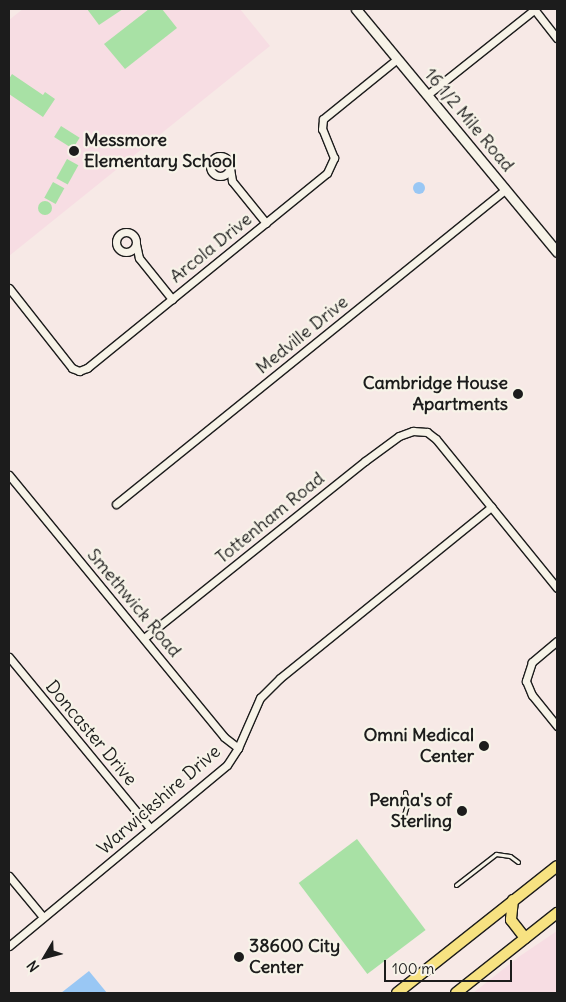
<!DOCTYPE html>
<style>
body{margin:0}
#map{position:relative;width:566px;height:1002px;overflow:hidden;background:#f7e9e6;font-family:Delius,sans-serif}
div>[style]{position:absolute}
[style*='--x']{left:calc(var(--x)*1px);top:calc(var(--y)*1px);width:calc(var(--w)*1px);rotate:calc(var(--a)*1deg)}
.built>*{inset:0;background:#f7dde3}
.green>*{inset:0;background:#a8e1a5;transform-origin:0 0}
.round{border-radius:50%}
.water>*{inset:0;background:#99c7f4}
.roads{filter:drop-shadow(1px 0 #1c1c1c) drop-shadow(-1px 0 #1c1c1c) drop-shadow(0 1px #1c1c1c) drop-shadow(0 -1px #1c1c1c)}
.lane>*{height:3px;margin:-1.5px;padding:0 1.5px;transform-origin:1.5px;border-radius:1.5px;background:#f7f3e8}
.street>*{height:7px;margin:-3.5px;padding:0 3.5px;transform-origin:3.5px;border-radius:3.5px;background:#f7f3e8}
.street>.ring{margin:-3.5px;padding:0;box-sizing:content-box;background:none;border:7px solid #f7f3e8;border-radius:50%}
.secondary>*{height:9px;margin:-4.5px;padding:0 4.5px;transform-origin:4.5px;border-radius:4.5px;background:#f7f3e8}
.primary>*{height:10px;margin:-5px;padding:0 5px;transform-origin:5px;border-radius:5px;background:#f7e281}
.dots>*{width:14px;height:14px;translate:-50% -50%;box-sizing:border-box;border:2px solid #f7f3e8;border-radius:50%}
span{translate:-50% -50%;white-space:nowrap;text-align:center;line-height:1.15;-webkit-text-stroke:4.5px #f7f3e8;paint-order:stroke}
.street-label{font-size:18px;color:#1c1c1c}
.poi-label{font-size:18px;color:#1c1c1c;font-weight:700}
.left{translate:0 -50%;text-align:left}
.right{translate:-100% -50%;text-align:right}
.frame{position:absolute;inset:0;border:10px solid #1c1c1c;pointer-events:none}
.north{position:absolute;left:20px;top:932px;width:50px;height:50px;-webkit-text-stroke:4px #f7f3e8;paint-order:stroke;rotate:233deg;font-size:14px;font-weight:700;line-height:20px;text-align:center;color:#1c1c1c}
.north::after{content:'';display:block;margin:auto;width:18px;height:22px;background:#1c1c1c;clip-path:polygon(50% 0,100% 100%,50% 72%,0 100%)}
.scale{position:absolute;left:384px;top:960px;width:128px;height:22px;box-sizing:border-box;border:2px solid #1c1c1c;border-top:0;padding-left:6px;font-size:15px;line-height:18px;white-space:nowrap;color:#1c1c1c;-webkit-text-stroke:4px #f7f3e8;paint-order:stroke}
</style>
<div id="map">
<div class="built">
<i style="clip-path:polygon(23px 9px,240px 9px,270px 46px,9px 256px,9px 20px)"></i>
<i style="clip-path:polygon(557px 931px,557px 993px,473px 993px,520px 956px)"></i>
</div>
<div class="green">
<i style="clip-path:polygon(87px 9px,123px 9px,99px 25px)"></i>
<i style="clip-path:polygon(149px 9px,162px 9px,177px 28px,125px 69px,104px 44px)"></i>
<i style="clip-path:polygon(12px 74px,43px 95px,45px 92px,55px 99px,43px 117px,9px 94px,9px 79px)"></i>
<i style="left:61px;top:126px;width:22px;height:13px;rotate:32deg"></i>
<i style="left:67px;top:159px;width:13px;height:22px;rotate:29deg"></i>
<i style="left:53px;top:182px;width:13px;height:18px;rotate:29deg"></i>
<i class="round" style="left:38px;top:201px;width:14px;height:14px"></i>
<i style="left:357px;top:839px;width:114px;height:73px;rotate:53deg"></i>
</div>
<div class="water">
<i class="round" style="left:413px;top:182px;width:12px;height:12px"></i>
<i style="clip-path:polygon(89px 971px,107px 993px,61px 993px)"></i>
</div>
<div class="roads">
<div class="lane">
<i style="--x:403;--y:818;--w:14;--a:-73"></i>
<i style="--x:407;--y:805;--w:13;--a:-99"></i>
<i style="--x:456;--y:885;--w:51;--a:-37.8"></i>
<i style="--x:496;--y:854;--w:14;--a:8"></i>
<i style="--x:510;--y:856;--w:10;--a:37"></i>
</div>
<div class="street">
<i style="--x:534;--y:9;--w:37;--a:52"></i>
<i style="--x:427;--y:95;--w:138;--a:-38.5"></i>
<i class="ring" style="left:210px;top:156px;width:13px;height:13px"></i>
<i style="--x:230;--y:168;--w:13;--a:81"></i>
<i style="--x:232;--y:181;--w:54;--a:51"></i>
<i class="ring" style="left:116px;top:232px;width:13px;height:13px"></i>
<i style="--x:136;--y:244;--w:14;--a:78"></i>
<i style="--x:139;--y:258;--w:53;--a:51.2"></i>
<i style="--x:9;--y:288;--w:102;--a:51.8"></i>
<i style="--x:72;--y:368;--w:8;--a:23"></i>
<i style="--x:79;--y:371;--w:9;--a:-21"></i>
<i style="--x:87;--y:368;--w:309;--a:-39.1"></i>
<i style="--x:327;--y:173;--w:17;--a:-65"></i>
<i style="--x:334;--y:158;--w:31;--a:-112"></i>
<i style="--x:322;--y:129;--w:10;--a:-84"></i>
<i style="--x:323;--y:119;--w:95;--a:-39"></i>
<i style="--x:9;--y:475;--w:339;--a:50.6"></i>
<i style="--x:224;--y:737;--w:18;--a:38"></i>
<i style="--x:116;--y:504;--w:501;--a:-38.93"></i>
<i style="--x:144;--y:638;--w:283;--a:-38.7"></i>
<i style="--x:365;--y:461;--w:42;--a:-36.3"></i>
<i style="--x:399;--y:436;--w:15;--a:-20"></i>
<i style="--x:413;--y:431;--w:14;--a:4"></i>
<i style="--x:427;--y:432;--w:11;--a:38"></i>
<i style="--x:436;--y:439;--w:192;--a:50.9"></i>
<i style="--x:557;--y:641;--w:33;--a:140"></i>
<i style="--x:532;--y:662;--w:20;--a:108"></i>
<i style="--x:526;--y:681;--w:15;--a:67"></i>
<i style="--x:532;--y:695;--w:40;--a:51"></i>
<i style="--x:9;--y:657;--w:222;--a:50.5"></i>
<i style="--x:9;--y:876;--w:53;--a:50.3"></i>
<i style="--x:9;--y:946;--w:283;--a:-39.7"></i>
<i style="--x:227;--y:765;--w:20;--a:-57"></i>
<i style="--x:238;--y:748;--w:55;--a:-66.3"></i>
<i style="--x:260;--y:698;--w:28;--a:-45"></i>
<i style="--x:280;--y:678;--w:272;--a:-39"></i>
</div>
<div class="secondary">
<i style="--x:356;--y:9;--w:315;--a:50.4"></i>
</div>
<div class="primary">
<i style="--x:513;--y:900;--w:20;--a:96"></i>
<i style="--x:511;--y:920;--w:23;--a:52"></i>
<i style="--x:397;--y:993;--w:204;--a:-38.4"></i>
<i style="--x:456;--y:993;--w:129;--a:-38.4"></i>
</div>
</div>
<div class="dots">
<i style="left:74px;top:151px;background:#1c1c1c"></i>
<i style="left:518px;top:394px;background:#1c1c1c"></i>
<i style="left:484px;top:746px;background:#1c1c1c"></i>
<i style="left:462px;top:811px;background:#1c1c1c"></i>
<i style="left:239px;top:957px;background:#1c1c1c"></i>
</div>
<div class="street-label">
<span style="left:469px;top:120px;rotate:50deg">16 1/2 Mile Road</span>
<span style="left:211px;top:248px;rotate:-39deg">Arcola Drive</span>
<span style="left:302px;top:335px;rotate:-39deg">Medville Drive</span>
<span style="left:270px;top:518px;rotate:-39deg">Tottenham Road</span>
<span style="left:134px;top:603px;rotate:50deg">Smethwick Road</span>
<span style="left:91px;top:733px;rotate:50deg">Doncaster Drive</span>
<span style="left:159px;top:800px;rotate:-41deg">Warwickshire Drive</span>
</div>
<div class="poi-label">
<span class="left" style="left:84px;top:151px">Messmore<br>Elementary School</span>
<span class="right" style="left:508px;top:394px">Cambridge House<br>Apartments</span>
<span class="right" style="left:474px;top:746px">Omni Medical<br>Center</span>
<span class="right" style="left:452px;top:811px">Penna's of<br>Sterling</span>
<span class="left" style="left:249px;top:957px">38600 City<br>Center</span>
</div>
<div class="frame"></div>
<div class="north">N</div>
<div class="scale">100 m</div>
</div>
